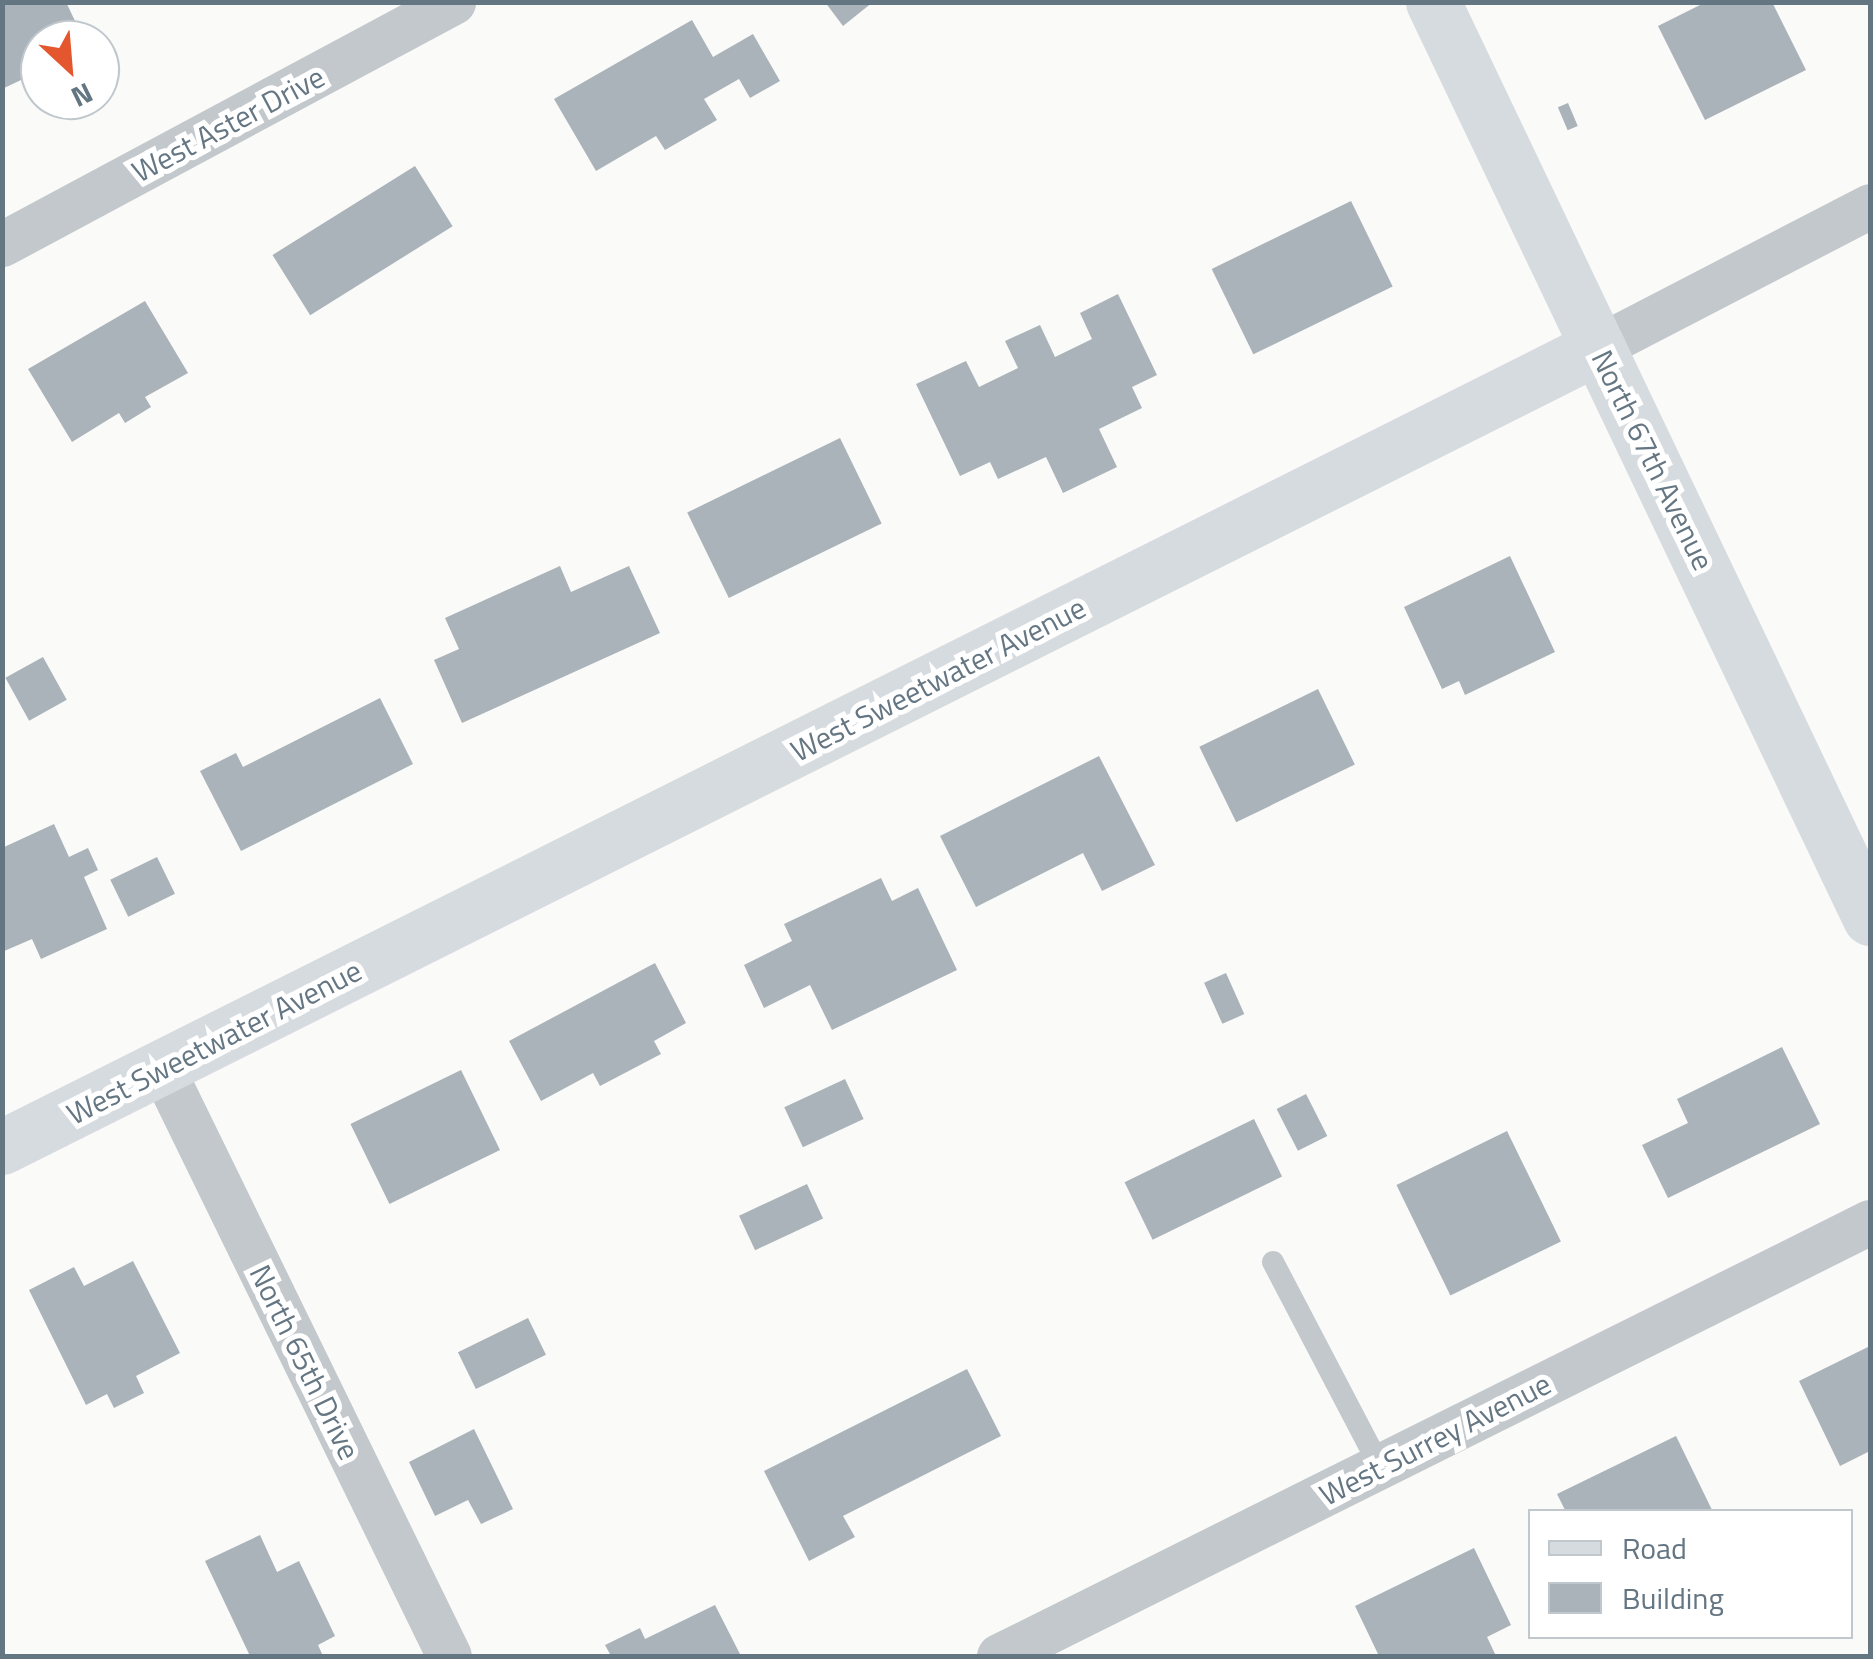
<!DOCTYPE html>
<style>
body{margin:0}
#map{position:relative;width:1873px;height:1659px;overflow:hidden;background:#fafaf8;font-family:"Titillium Web",sans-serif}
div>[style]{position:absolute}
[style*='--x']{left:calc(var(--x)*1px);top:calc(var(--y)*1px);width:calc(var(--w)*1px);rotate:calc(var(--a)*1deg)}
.building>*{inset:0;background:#aab3b9;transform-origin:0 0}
.lane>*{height:22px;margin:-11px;padding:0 11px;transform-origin:11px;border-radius:11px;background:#c3c8cc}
.street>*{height:45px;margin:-22.5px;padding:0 22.5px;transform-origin:22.5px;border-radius:22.5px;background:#c3c8cc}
.secondary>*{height:55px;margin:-27.5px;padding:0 27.5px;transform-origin:27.5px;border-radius:27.5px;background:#d6dbdf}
span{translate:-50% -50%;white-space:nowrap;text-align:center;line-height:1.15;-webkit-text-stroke:10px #fff;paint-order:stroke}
.street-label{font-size:30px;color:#657683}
.frame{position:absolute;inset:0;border:5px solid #657683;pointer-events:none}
.legend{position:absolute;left:1528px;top:1509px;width:325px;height:130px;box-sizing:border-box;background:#fff;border:2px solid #c1c8cd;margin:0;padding:12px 18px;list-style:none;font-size:30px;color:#657683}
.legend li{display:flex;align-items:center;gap:20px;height:50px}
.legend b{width:50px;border:2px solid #c1c8cd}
.north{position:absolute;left:20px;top:20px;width:100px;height:100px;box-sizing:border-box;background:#fff;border:2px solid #c1c8cd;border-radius:50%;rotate:154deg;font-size:28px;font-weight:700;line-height:40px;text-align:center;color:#657683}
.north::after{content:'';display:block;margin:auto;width:35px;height:45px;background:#e4572e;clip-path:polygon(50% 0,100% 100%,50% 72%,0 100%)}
</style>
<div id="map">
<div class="building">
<i style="clip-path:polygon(2px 2px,66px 2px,84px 40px,40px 40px,40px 71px,2px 89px)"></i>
<i style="clip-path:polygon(825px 2px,873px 2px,843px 26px)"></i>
<i style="clip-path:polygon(1706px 2px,1772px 2px,1806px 70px,1705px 120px,1658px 26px)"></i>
<i style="clip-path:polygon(692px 20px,713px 57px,753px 34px,780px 81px,750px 98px,739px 79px,704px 99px,717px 120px,665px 150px,656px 136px,596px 171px,554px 99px)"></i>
<i style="left:1568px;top:103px;width:25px;height:11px;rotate:67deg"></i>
<i style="left:415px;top:166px;width:71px;height:168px;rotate:58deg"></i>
<i style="left:1351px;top:201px;width:95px;height:155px;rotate:64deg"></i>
<i style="clip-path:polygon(1118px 294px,1157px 375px,1132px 387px,1142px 408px,1099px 429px,1117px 467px,1063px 493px,1046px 457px,998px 479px,990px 462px,960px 476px,916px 384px,966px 361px,979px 387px,1018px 368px,1005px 341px,1040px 325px,1055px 357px,1092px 339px,1080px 313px)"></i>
<i style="clip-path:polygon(145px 301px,188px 373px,145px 397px,151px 407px,125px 423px,119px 413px,72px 442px,28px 369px)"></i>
<i style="left:840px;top:438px;width:95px;height:170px;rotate:64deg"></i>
<i style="clip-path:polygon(1510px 556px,1555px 652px,1465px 695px,1459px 681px,1442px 689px,1404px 607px)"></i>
<i style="clip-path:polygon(560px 566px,571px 592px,629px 566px,660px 633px,462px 723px,434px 660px,459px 649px,445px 618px)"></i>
<i style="left:43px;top:657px;width:49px;height:43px;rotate:61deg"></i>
<i style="left:1318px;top:689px;width:84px;height:132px;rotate:64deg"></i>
<i style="clip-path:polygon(380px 698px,413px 764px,241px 851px,200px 771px,236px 753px,243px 767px)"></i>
<i style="clip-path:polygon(1099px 756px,1155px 865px,1102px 891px,1083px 853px,976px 907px,940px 836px)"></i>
<i style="clip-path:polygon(54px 824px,69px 857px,88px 848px,98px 870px,84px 877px,107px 929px,41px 959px,32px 939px,2px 952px,2px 848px)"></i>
<i style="left:157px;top:857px;width:41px;height:52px;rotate:64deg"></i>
<i style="clip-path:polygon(881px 878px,892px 901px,918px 888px,957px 970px,832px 1030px,810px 985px,764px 1008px,744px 965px,792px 941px,784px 924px)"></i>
<i style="clip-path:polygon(655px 963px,686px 1023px,654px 1041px,661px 1054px,600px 1086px,593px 1073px,541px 1101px,509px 1041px)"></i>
<i style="left:1226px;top:973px;width:45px;height:24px;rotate:66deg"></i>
<i style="clip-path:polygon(1782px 1047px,1820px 1124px,1668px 1198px,1642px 1145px,1688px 1123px,1677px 1099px)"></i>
<i style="left:461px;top:1070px;width:89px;height:123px;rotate:64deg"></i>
<i style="left:845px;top:1079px;width:44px;height:67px;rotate:65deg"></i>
<i style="left:1306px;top:1094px;width:47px;height:33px;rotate:63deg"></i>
<i style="left:1254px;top:1119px;width:64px;height:144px;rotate:64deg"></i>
<i style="left:1507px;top:1131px;width:123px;height:123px;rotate:64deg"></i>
<i style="left:807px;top:1184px;width:38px;height:75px;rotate:65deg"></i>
<i style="clip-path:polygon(133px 1261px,180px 1353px,136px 1376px,144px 1393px,114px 1408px,107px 1394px,86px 1405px,29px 1290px,74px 1267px,84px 1286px)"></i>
<i style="left:528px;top:1318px;width:41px;height:78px;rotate:64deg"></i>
<i style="clip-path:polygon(1870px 1346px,1870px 1451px,1840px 1466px,1799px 1381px)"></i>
<i style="clip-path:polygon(967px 1369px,1001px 1436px,843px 1516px,855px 1537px,809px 1561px,764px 1471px)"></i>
<i style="clip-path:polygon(474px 1429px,513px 1509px,481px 1524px,468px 1500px,435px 1516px,409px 1462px)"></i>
<i style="clip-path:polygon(1676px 1436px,1713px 1512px,1566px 1512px,1557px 1494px)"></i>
<i style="clip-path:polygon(260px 1535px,277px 1572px,299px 1561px,335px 1636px,318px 1645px,323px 1656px,250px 1656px,205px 1561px)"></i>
<i style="clip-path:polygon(1474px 1548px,1511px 1625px,1487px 1637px,1496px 1656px,1379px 1656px,1355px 1606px)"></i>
<i style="clip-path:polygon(715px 1605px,741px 1656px,611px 1656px,605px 1645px,640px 1628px,645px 1639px)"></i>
</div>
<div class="lane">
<i style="--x:1273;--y:1262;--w:231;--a:62.4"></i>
</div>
<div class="street">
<i style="--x:2;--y:244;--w:512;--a:-28.22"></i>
<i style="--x:1598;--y:347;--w:306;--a:-27.4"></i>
<i style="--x:162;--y:1068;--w:654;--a:63.98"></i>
<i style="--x:999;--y:1656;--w:973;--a:-26.49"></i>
</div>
<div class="secondary">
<i style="--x:1433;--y:2;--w:1015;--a:64.5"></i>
<i style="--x:2;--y:1147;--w:1785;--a:-26.62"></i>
</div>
<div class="street-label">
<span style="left:228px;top:124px;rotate:-28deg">West Aster Drive</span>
<span style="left:1653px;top:460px;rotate:64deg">North 67th Avenue</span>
<span style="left:938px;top:679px;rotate:-27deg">West Sweetwater Avenue</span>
<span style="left:214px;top:1042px;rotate:-27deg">West Sweetwater Avenue</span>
<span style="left:305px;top:1362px;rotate:64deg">North 65th Drive</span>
<span style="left:1435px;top:1439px;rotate:-27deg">West Surrey Avenue</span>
</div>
<div class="frame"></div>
<ul class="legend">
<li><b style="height:12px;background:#d6dbdf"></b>Road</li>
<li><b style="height:28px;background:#aab3b9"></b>Building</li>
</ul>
<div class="north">N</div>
</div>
